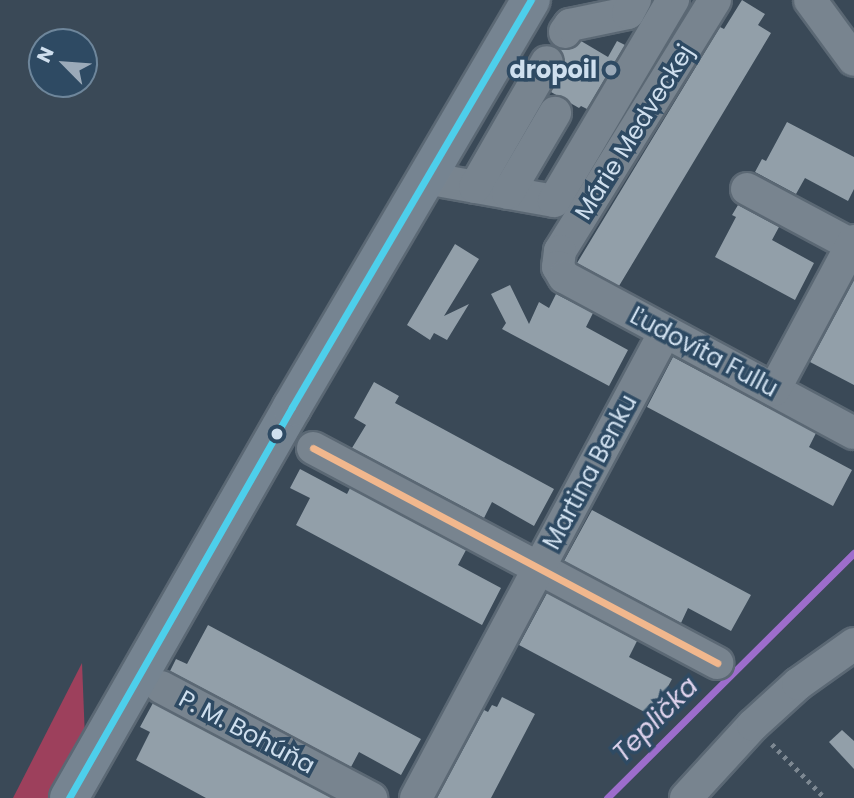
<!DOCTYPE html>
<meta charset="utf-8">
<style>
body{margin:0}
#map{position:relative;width:854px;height:798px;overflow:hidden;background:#3a4957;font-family:Poppins,sans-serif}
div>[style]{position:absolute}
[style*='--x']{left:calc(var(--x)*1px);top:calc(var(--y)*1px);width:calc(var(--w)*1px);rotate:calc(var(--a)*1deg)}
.green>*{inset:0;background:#9d405c}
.stream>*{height:7px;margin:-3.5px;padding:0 3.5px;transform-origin:3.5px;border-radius:3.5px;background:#9d6dcc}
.building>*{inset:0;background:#929fa9}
.path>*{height:4.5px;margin-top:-2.25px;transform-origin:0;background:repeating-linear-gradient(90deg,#7d8892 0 3.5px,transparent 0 8.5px)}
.roads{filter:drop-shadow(2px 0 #5b6874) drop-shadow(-2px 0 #5b6874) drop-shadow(0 2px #5b6874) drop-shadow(0 -2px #5b6874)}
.minor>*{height:32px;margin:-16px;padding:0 16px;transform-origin:16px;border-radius:16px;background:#78848f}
.major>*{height:38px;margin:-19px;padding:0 19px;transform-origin:19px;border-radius:19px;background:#768491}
.bus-1>*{height:7px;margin:-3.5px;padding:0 3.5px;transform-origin:3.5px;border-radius:3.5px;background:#f1b78d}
.bus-2>*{height:7px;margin:-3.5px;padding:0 3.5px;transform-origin:3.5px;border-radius:3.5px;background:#4dcfeb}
.dots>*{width:19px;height:19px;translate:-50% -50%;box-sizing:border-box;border:4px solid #2e4a63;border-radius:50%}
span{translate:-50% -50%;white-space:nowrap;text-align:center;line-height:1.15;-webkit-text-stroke:7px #2e4a63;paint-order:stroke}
.poi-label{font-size:24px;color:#cfdfee;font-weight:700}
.right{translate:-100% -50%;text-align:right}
.street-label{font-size:24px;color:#cfdfee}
.water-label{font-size:26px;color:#dfd3ed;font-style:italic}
.north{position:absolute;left:28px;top:28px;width:70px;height:70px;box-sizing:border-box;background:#2e4a63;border:2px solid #6e869b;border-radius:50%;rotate:295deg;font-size:19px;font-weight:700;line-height:28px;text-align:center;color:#cfdfee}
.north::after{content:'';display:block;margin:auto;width:24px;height:32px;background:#9baab9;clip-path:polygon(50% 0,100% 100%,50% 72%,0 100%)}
</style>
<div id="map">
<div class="green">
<i style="clip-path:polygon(82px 663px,85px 739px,54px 798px,13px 798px)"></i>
</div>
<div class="stream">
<i style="--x:607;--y:798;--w:348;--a:-44.8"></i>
</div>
<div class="building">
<i style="clip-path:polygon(742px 0,765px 14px,758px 25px,771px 33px,619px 286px,577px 263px,720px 27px,724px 29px)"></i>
<i style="clip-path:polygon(581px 41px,608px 57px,617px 41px,625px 45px,587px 109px,581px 106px,579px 108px,551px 92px,565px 63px,559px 49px,572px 49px)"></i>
<i style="clip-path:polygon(787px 122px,854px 157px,854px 189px,848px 201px,805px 178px,796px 194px,755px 172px,762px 159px,766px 161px)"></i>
<i style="clip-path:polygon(738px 205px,779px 227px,772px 240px,814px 263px,795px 300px,715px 257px,736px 217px,732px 215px)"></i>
<i style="clip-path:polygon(455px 244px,479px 259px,444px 316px,469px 304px,447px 340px,434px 333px,430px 340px,407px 325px)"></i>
<i style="clip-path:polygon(854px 280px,854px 385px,810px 362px)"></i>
<i style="clip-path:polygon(510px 285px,529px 324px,539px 302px,549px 308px,556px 294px,593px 313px,586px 327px,628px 350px,609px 386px,502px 329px,506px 323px,491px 294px)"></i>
<i style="clip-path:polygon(673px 357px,816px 433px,809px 447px,852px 470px,833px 506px,647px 407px)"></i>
<i style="clip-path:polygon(374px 382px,399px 396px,395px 403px,554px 489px,534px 526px,492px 502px,484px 518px,352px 448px,366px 425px,354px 418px)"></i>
<i style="clip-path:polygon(300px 469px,347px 494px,350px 488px,466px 550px,458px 565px,501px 588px,482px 625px,296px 525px,310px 498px,290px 488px)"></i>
<i style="clip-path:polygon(592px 510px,751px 595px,731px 631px,688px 608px,681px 623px,564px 561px)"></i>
<i style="clip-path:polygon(547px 593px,637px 641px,629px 657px,672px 679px,652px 716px,519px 645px)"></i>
<i style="clip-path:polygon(208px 625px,421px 739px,401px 775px,359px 752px,351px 767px,170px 671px,176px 659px,187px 664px)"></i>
<i style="clip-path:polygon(502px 697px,535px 714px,491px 798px,437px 798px,484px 710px,488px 712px,492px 705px,497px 707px)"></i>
<i style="clip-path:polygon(153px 703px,332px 798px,206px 798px,136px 760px,150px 732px,140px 727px)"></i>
<i style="clip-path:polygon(842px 730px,854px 741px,854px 769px,829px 742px)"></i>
</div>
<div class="path">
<i style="--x:772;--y:744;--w:76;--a:45.5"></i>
</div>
<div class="roads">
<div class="minor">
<i style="--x:715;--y:0;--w:295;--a:121.7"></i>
<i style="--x:560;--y:251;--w:16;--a:97"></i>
<i style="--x:558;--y:267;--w:12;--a:59"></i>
<i style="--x:564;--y:277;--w:329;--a:28.3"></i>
<i style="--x:810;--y:0;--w:74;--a:53.7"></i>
<i style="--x:565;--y:32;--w:9;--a:-54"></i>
<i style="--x:570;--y:25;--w:59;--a:-11.7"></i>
<i style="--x:628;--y:13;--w:15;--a:-62"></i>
<i style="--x:426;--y:178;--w:130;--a:10.2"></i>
<i style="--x:554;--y:201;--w:234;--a:-59.4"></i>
<i style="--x:475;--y:187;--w:144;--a:-60.1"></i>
<i style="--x:747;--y:189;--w:119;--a:28.1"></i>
<i style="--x:508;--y:193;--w:93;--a:-59.6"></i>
<i style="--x:774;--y:390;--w:169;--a:-61.8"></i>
<i style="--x:313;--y:448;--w:458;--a:28"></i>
<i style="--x:161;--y:687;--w:238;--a:27.9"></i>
<i style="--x:416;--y:798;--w:528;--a:-61.88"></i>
<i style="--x:686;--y:798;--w:99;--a:-47.5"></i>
<i style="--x:753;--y:725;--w:61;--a:-42.3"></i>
<i style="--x:798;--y:684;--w:69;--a:-35.5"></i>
</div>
<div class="major">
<i style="--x:69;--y:798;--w:450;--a:-60.3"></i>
<i style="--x:292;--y:407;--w:472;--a:-59.6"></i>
</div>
</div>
<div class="bus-1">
<i style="--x:313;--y:448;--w:458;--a:28"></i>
</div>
<div class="bus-2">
<i style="--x:69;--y:798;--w:450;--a:-60.3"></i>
<i style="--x:292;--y:407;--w:472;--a:-59.6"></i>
</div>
<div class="dots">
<i style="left:611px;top:70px;background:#9baab9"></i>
<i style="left:277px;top:434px;background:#cfdfee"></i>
</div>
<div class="poi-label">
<span class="right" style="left:597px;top:70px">dropoil</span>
</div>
<div class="street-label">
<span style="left:634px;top:132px;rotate:-58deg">Márie Medveckej</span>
<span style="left:704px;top:352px;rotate:28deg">Ľudovíta Fullu</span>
<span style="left:590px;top:472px;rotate:-62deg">Martina Benku</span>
<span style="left:247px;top:732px;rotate:28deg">P. M. Bohúňa</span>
</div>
<div class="water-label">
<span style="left:656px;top:720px;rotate:-45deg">Teplička</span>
</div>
<div class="north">N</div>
</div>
